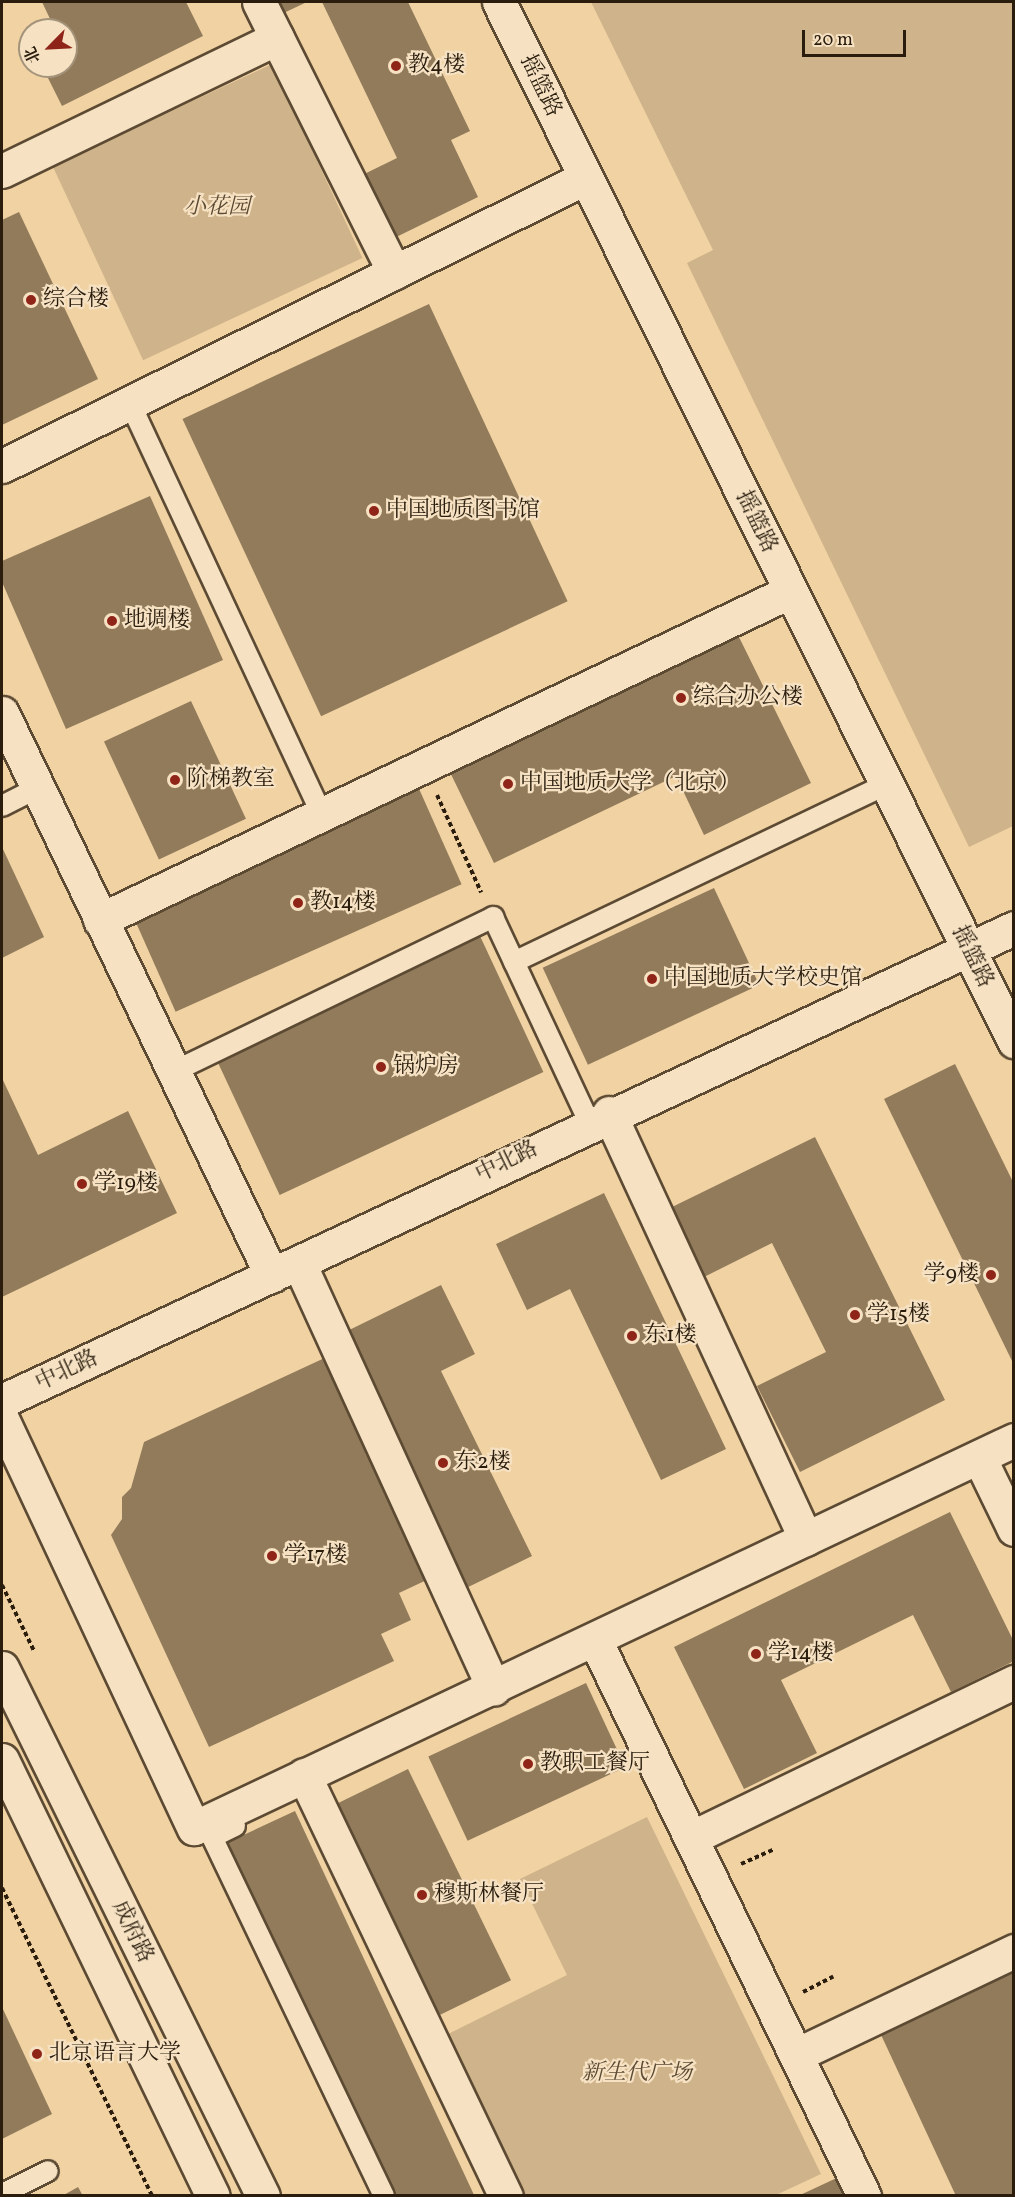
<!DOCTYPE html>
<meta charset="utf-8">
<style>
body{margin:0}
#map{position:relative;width:1015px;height:2197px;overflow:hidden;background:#f1d2a3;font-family:Vollkorn,"Noto Serif SC",serif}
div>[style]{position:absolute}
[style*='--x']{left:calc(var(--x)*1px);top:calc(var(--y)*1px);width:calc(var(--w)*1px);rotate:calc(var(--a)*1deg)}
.green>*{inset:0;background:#cfb38a;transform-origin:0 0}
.building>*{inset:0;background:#917b5b;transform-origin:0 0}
.path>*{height:4px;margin-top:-2px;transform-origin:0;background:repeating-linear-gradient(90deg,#2a1d0e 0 4.5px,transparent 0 7.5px)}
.roads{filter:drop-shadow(2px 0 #5c4a33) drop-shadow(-2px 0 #5c4a33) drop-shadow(0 2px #5c4a33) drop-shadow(0 -2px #5c4a33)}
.lane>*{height:20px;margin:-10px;padding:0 10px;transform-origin:10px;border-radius:10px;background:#f6e2c3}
.street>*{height:33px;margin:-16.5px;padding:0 16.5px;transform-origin:16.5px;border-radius:16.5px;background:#f6e2c3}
.secondary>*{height:33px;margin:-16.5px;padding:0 16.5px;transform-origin:16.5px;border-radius:16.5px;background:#f6e2c3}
.dots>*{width:16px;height:16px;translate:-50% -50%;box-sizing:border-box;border:3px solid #f6e2c3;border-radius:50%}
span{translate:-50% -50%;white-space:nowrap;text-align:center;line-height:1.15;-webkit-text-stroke:4.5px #f6e2c3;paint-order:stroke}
.poi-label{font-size:22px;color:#2a1d0e}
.left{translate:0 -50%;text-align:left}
.right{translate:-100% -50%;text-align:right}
.street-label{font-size:22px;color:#2a1d0e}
.park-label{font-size:22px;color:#5c4a33;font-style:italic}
.frame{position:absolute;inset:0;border:3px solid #2a1d0e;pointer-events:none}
.north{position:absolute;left:18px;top:18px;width:60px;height:60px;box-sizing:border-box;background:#f6e2c3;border:2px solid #a4937b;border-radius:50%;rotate:246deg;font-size:16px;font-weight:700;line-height:24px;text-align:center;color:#2a1d0e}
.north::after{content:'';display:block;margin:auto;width:21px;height:27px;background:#8f2418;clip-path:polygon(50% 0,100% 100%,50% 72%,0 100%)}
.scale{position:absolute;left:802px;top:30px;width:104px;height:27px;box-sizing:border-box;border:3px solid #2a1d0e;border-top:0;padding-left:8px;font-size:18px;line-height:21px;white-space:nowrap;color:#2a1d0e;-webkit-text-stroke:4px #f6e2c3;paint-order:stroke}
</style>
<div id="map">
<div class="green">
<i style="clip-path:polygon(591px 2px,1013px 2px,1013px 826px,969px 847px,687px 263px,713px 250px)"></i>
<i style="left:272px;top:64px;width:214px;height:242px;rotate:65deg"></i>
<i style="clip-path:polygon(647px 1817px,821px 2174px,776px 2195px,518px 2195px,440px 2038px,567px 1975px,520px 1879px)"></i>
</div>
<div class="building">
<i style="clip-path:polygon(42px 2px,186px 2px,203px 36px,62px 106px,42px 66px,66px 66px,66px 30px,37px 30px,52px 23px)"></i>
<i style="clip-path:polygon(265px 2px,307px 2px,273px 18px)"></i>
<i style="clip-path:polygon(322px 2px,408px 2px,470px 131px,451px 140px,478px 197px,384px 243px,354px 179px,397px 158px)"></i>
<i style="clip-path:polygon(19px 212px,98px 379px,2px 425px,2px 220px)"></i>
<i style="left:429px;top:304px;width:328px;height:272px;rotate:65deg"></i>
<i style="clip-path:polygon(150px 496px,223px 660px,66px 729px,2px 582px,2px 561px)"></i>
<i style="clip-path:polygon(736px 631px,811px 783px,704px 835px,676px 776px,494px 863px,447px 766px)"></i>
<i style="left:191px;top:701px;width:130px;height:96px;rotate:65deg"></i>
<i style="left:416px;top:782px;width:112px;height:313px;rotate:66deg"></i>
<i style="clip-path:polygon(2px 847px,44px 937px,2px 958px)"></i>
<i style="left:714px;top:888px;width:107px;height:189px;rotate:65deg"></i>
<i style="left:480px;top:936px;width:150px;height:291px;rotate:65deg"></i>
<i style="clip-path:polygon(955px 1064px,1014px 1184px,1014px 1365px,884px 1099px)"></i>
<i style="clip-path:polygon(2px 1078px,38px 1155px,128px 1111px,177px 1213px,2px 1297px)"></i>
<i style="clip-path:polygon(815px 1137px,945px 1400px,800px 1472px,757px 1386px,826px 1352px,772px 1243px,702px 1278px,668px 1209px)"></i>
<i style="clip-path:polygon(604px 1193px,726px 1449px,661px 1480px,570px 1289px,527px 1310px,496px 1244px)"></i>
<i style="clip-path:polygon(441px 1285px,475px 1354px,441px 1371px,532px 1556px,462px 1590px,337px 1336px)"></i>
<i style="clip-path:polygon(331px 1355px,433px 1577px,399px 1593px,411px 1620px,381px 1634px,394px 1661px,209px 1747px,111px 1535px,122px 1519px,122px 1497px,131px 1488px,144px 1442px)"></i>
<i style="clip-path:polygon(950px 1512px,1014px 1642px,1014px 1661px,951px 1692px,913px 1615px,781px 1680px,817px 1753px,744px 1789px,674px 1647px)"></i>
<i style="left:586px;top:1683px;width:93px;height:174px;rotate:65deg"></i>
<i style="left:408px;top:1769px;width:235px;height:85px;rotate:64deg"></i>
<i style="left:295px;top:1811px;width:426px;height:76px;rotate:65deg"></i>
<i style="clip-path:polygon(1014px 1960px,1014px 2196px,956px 2196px,876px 2024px)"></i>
<i style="clip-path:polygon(2px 2007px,52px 2114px,2px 2139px)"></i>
<i style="clip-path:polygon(841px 2176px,851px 2196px,798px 2196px)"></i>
<i style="clip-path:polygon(78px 2187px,83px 2196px,62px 2196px)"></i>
</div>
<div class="path">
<i style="--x:437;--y:795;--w:107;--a:65.6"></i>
<i style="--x:2;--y:1585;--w:73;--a:64.1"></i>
<i style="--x:741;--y:1864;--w:35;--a:-24"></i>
<i style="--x:2;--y:1888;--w:343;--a:64"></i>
<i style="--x:803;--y:1992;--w:34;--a:-27"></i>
</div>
<div class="roads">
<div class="lane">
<i style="--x:130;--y:403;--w:450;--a:65"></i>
<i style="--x:2;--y:806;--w:39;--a:-27"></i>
<i style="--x:514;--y:962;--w:413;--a:-25.5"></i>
<i style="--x:173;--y:1072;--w:356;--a:-25.8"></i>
<i style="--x:493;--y:917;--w:226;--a:64.9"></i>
<i style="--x:235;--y:1826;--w:25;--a:154"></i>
<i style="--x:212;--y:1837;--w:398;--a:64.4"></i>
<i style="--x:2;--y:2194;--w:51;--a:-26.6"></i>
</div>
<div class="street">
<i style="--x:499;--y:2;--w:1160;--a:63.63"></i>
<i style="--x:277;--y:38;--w:262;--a:63.4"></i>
<i style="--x:2;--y:171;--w:305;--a:-25.8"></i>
<i style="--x:277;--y:38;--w:40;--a:-116.6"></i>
<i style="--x:2;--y:466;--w:650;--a:-26.29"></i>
<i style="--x:2;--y:713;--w:624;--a:64.38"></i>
<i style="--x:100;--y:920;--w:765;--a:-25.46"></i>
<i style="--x:609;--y:1113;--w:469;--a:65.2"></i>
<i style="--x:299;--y:1263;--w:468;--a:65.4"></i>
<i style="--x:2;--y:1401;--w:1117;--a:-25.05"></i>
<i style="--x:2;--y:1419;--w:452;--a:64.9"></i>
<i style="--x:194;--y:1828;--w:907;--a:-25.32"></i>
<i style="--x:979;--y:1457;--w:80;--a:64.1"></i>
<i style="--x:595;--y:1640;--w:618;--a:64.18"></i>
<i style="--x:304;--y:1775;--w:467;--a:64.4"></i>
<i style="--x:691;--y:1838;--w:359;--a:-25.8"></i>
<i style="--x:796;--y:2055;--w:242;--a:-25.5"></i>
</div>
<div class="secondary">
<i style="--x:2;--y:1668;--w:589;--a:63.7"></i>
<i style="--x:2;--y:1760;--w:484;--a:64.2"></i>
</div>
</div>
<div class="dots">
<i style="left:396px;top:66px;background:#8f2418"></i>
<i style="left:31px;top:300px;background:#8f2418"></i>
<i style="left:374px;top:511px;background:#8f2418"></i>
<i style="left:112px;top:621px;background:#8f2418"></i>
<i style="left:681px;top:698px;background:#8f2418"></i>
<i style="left:175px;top:780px;background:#8f2418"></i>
<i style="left:508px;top:784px;background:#8f2418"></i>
<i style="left:298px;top:903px;background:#8f2418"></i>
<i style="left:652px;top:979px;background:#8f2418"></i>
<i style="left:381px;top:1067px;background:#8f2418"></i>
<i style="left:82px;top:1184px;background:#8f2418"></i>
<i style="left:991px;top:1275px;background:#8f2418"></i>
<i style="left:855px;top:1315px;background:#8f2418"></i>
<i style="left:632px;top:1336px;background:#8f2418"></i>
<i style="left:443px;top:1463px;background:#8f2418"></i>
<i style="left:272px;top:1556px;background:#8f2418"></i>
<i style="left:756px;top:1654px;background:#8f2418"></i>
<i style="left:528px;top:1764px;background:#8f2418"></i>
<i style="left:422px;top:1895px;background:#8f2418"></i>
<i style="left:37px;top:2054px;background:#8f2418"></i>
</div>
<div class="poi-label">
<span class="left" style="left:408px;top:66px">教4楼</span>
<span class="left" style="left:43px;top:300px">综合楼</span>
<span class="left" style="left:386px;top:511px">中国地质图书馆</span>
<span class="left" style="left:124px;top:621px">地调楼</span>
<span class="left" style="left:693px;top:698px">综合办公楼</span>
<span class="left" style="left:187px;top:780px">阶梯教室</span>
<span class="left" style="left:520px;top:784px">中国地质大学（北京）</span>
<span class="left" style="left:310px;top:903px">教14楼</span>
<span class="left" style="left:664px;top:979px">中国地质大学校史馆</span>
<span class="left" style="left:393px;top:1067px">锅炉房</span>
<span class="left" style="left:94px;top:1184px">学19楼</span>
<span class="right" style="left:979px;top:1275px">学9楼</span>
<span class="left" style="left:867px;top:1315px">学15楼</span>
<span class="left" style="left:644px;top:1336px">东1楼</span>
<span class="left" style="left:455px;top:1463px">东2楼</span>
<span class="left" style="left:284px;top:1556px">学17楼</span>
<span class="left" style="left:768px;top:1654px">学14楼</span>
<span class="left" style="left:540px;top:1764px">教职工餐厅</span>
<span class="left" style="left:434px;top:1895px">穆斯林餐厅</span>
<span class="left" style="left:49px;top:2054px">北京语言大学</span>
</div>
<div class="street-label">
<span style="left:540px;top:86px;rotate:64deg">摇篮路</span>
<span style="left:756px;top:522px;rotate:64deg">摇篮路</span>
<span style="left:972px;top:957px;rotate:64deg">摇篮路</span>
<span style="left:507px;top:1162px;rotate:-26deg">中北路</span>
<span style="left:67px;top:1371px;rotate:-25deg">中北路</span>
<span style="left:132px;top:1932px;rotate:64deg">成府路</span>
</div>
<div class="park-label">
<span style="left:217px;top:208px">小花园</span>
<span style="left:637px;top:2074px">新生代广场</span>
</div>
<div class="frame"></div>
<div class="north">北</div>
<div class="scale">20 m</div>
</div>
